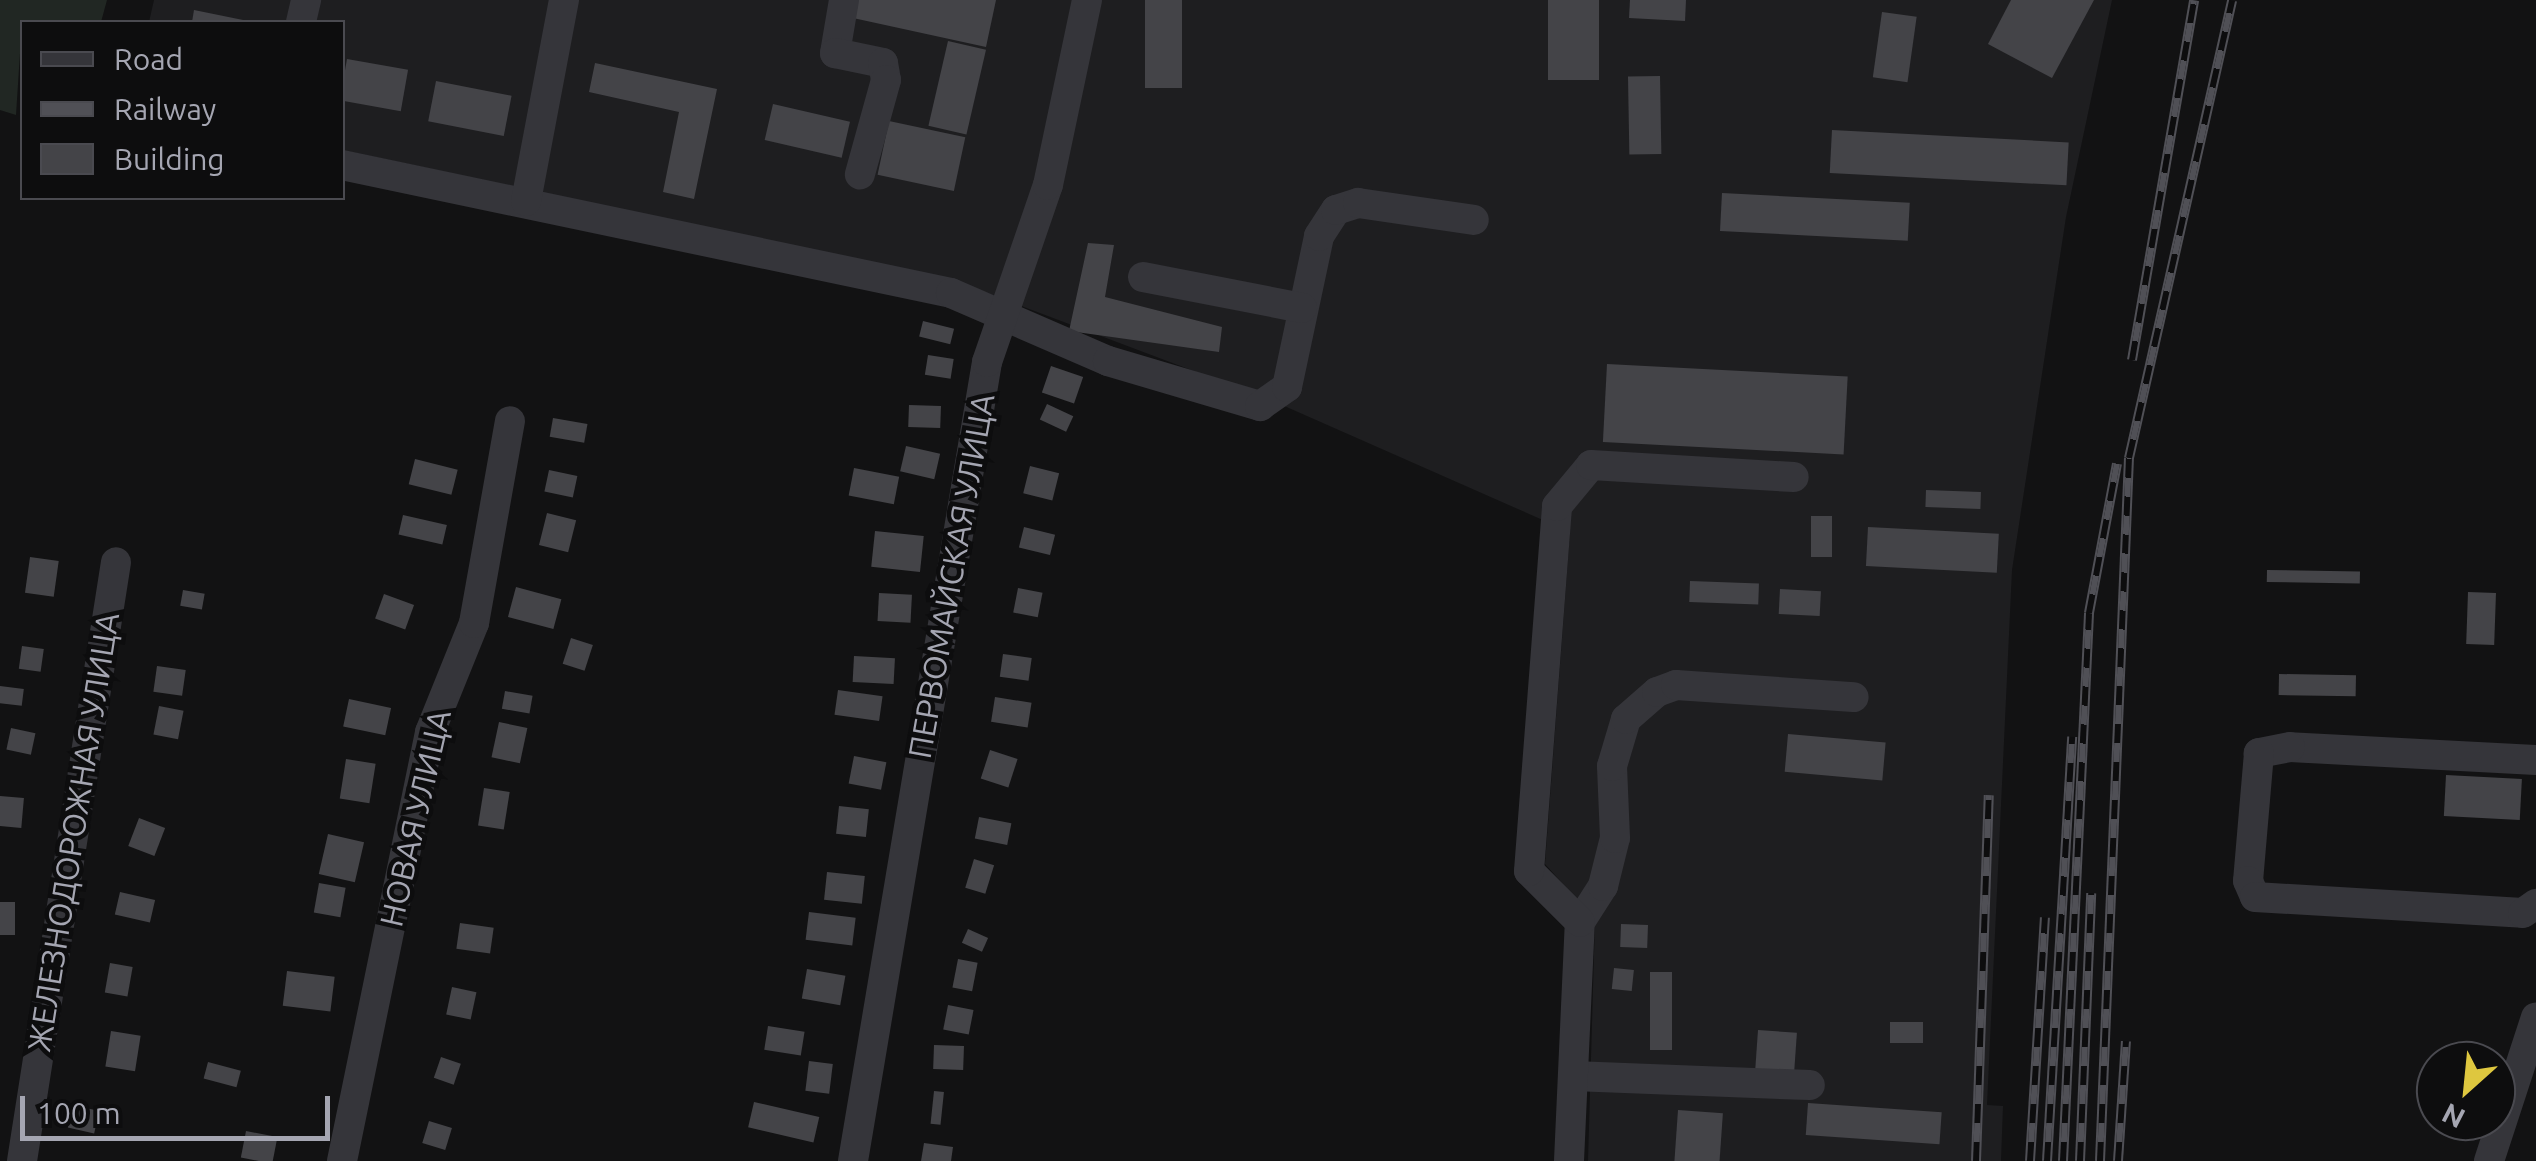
<!DOCTYPE html>
<meta charset="utf-8">
<style>
body{margin:0}
#map{position:relative;width:2536px;height:1161px;overflow:hidden;background:#121213;font-family:Ubuntu,sans-serif}
div>[style]{position:absolute}
[style*='--x']{left:calc(var(--x)*1px);top:calc(var(--y)*1px);width:calc(var(--w)*1px);rotate:calc(var(--a)*1deg)}
.built>*{inset:0;background:#1e1e20}
.green>*{inset:0;background:#212723}
.building>*{inset:0;background:#444448;transform-origin:0 0}
.minor>*{height:30px;margin:-15px;padding:0 15px;transform-origin:15px;border-radius:15px;background:#35353a}
.rail>*{height:10px;margin-top:-5px;transform-origin:0;background:repeating-linear-gradient(90deg,#0d0d0e 0 19px,#505056 0 38px);box-sizing:border-box;border-block:2px solid #505056}
span{translate:-50% -50%;white-space:nowrap;text-align:center;line-height:1.15;-webkit-text-stroke:9px #0d0d0e;paint-order:stroke}
.street-label{font-size:32px;color:#a5a6b2}
.legend{position:absolute;left:20px;top:20px;width:325px;height:180px;box-sizing:border-box;background:#0d0d0e;border:2px solid #4a4a50;margin:0;padding:12px 18px;list-style:none;font-size:30px;color:#a5a6b2}
.legend li{display:flex;align-items:center;gap:20px;height:50px}
.legend b{width:50px;border:2px solid #4a4a50}
.north{position:absolute;left:2416px;top:1041px;width:100px;height:100px;box-sizing:border-box;background:#0d0d0e;border:2px solid #4a4a50;border-radius:50%;rotate:207deg;font-size:28px;font-weight:700;line-height:40px;text-align:center;color:#a5a6b2}
.north::after{content:'';display:block;margin:auto;width:35px;height:45px;background:#dec73f;clip-path:polygon(50% 0,100% 100%,50% 72%,0 100%)}
.scale{position:absolute;left:20px;top:1096px;width:310px;height:45px;box-sizing:border-box;border:5px solid #a5a6b2;border-top:0;padding-left:12px;font-size:30px;line-height:35px;white-space:nowrap;color:#a5a6b2;-webkit-text-stroke:8px #0d0d0e;paint-order:stroke}
</style>
<div id="map">
<div class="built">
<i style="clip-path:polygon(154px 0,2112px 0,2066px 217px,2012px 570px,1987px 1105px,2003px 1106px,2001px 1161px,1588px 1161px,1595px 920px,1545px 864px,1570px 532px,1273px 401px,955px 281px,343px 150px,342px 22px,149px 22px)"></i>
</div>
<div class="green">
<i style="clip-path:polygon(0 0,107px 0,101px 22px,22px 22px,16px 115px,0 110px)"></i>
</div>
<div class="building">
<i style="clip-path:polygon(857px 0,996px 0,986px 47px,853px 18px)"></i>
<i style="left:1145px;top:0;width:37px;height:88px"></i>
<i style="left:1548px;top:0;width:51px;height:80px"></i>
<i style="clip-path:polygon(1630px 0,1686px 0,1685px 21px,1629px 18px)"></i>
<i style="clip-path:polygon(2011px 0,2094px 0,2052px 78px,1988px 44px)"></i>
<i style="clip-path:polygon(194px 10px,248px 21px,248px 22px,192px 22px)"></i>
<i style="left:1882px;top:12px;width:35px;height:66px;rotate:8deg"></i>
<i style="left:948px;top:41px;width:39px;height:87px;rotate:13deg"></i>
<i style="left:347px;top:59px;width:62px;height:42px;rotate:10deg"></i>
<i style="clip-path:polygon(595px 63px,717px 89px,694px 199px,663px 192px,679px 112px,589px 92px)"></i>
<i style="left:1660px;top:76px;width:78px;height:32px;rotate:89deg"></i>
<i style="left:436px;top:81px;width:77px;height:41px;rotate:11deg"></i>
<i style="left:773px;top:104px;width:79px;height:37px;rotate:13deg"></i>
<i style="left:889px;top:121px;width:78px;height:55px;rotate:12deg"></i>
<i style="left:1832px;top:130px;width:237px;height:43px;rotate:3deg"></i>
<i style="left:1722px;top:193px;width:188px;height:38px;rotate:3deg"></i>
<i style="clip-path:polygon(1088px 243px,1114px 245px,1105px 297px,1222px 327px,1219px 352px,1069px 331px)"></i>
<i style="left:923px;top:321px;width:32px;height:16px;rotate:14deg"></i>
<i style="left:928px;top:355px;width:26px;height:20px;rotate:9deg"></i>
<i style="left:1607px;top:364px;width:241px;height:78px;rotate:3deg"></i>
<i style="left:1051px;top:366px;width:34px;height:28px;rotate:19deg"></i>
<i style="left:1047px;top:404px;width:29px;height:17px;rotate:25deg"></i>
<i style="left:909px;top:405px;width:32px;height:22px;rotate:2deg"></i>
<i style="left:553px;top:418px;width:35px;height:19px;rotate:10deg"></i>
<i style="left:906px;top:446px;width:35px;height:26px;rotate:13deg"></i>
<i style="left:415px;top:459px;width:44px;height:26px;rotate:14deg"></i>
<i style="left:1030px;top:466px;width:30px;height:28px;rotate:14deg"></i>
<i style="left:854px;top:468px;width:46px;height:28px;rotate:11deg"></i>
<i style="left:549px;top:470px;width:29px;height:22px;rotate:12deg"></i>
<i style="left:1926px;top:490px;width:55px;height:17px;rotate:2deg"></i>
<i style="left:547px;top:513px;width:30px;height:33px;rotate:14deg"></i>
<i style="left:403px;top:515px;width:45px;height:20px;rotate:13deg"></i>
<i style="left:1811px;top:516px;width:21px;height:41px"></i>
<i style="left:1024px;top:527px;width:32px;height:21px;rotate:14deg"></i>
<i style="left:1868px;top:527px;width:131px;height:39px;rotate:3deg"></i>
<i style="left:875px;top:531px;width:49px;height:36px;rotate:6deg"></i>
<i style="left:30px;top:557px;width:29px;height:36px;rotate:8deg"></i>
<i style="left:2267px;top:570px;width:93px;height:12px;rotate:1deg"></i>
<i style="left:1690px;top:581px;width:69px;height:21px;rotate:2deg"></i>
<i style="left:516px;top:587px;width:47px;height:31px;rotate:15deg"></i>
<i style="left:1018px;top:588px;width:25px;height:25px;rotate:11deg"></i>
<i style="left:1780px;top:589px;width:41px;height:25px;rotate:3deg"></i>
<i style="left:183px;top:590px;width:22px;height:16px;rotate:10deg"></i>
<i style="left:2468px;top:592px;width:28px;height:52px;rotate:2deg"></i>
<i style="left:879px;top:593px;width:33px;height:28px;rotate:3deg"></i>
<i style="left:384px;top:594px;width:32px;height:26px;rotate:20deg"></i>
<i style="left:571px;top:638px;width:23px;height:27px;rotate:18deg"></i>
<i style="left:22px;top:646px;width:22px;height:23px;rotate:8deg"></i>
<i style="left:1003px;top:654px;width:29px;height:23px;rotate:8deg"></i>
<i style="left:854px;top:656px;width:41px;height:26px;rotate:3deg"></i>
<i style="left:157px;top:666px;width:29px;height:26px;rotate:8deg"></i>
<i style="left:2279px;top:674px;width:77px;height:21px;rotate:1deg"></i>
<i style="left:0;top:686px;width:24px;height:17px;rotate:7deg"></i>
<i style="left:838px;top:690px;width:45px;height:25px;rotate:8deg"></i>
<i style="left:505px;top:691px;width:28px;height:18px;rotate:10deg"></i>
<i style="left:995px;top:697px;width:37px;height:25px;rotate:9deg"></i>
<i style="left:349px;top:699px;width:43px;height:28px;rotate:12deg"></i>
<i style="left:159px;top:706px;width:25px;height:29px;rotate:11deg"></i>
<i style="left:499px;top:722px;width:29px;height:36px;rotate:12deg"></i>
<i style="left:11px;top:728px;width:25px;height:22px;rotate:12deg"></i>
<i style="left:1788px;top:734px;width:98px;height:38px;rotate:5deg"></i>
<i style="left:990px;top:750px;width:29px;height:30px;rotate:18deg"></i>
<i style="left:854px;top:756px;width:33px;height:28px;rotate:11deg"></i>
<i style="left:346px;top:759px;width:30px;height:40px;rotate:9deg"></i>
<i style="left:2446px;top:775px;width:76px;height:41px;rotate:3deg"></i>
<i style="left:484px;top:788px;width:26px;height:38px;rotate:9deg"></i>
<i style="left:0;top:796px;width:24px;height:30px;rotate:5deg"></i>
<i style="left:839px;top:806px;width:30px;height:28px;rotate:6deg"></i>
<i style="left:979px;top:817px;width:33px;height:22px;rotate:11deg"></i>
<i style="left:139px;top:818px;width:28px;height:30px;rotate:21deg"></i>
<i style="left:328px;top:834px;width:37px;height:41px;rotate:13deg"></i>
<i style="left:974px;top:859px;width:21px;height:30px;rotate:17deg"></i>
<i style="left:827px;top:872px;width:38px;height:28px;rotate:6deg"></i>
<i style="left:319px;top:883px;width:27px;height:30px;rotate:10deg"></i>
<i style="left:120px;top:892px;width:36px;height:23px;rotate:13deg"></i>
<i style="left:0;top:902px;width:15px;height:33px"></i>
<i style="left:809px;top:912px;width:47px;height:28px;rotate:7deg"></i>
<i style="left:460px;top:923px;width:34px;height:26px;rotate:8deg"></i>
<i style="left:1621px;top:924px;width:27px;height:23px;rotate:2deg"></i>
<i style="left:968px;top:929px;width:22px;height:15px;rotate:24deg"></i>
<i style="left:958px;top:959px;width:20px;height:29px;rotate:11deg"></i>
<i style="left:110px;top:963px;width:23px;height:30px;rotate:10deg"></i>
<i style="left:1614px;top:968px;width:20px;height:21px;rotate:6deg"></i>
<i style="left:807px;top:969px;width:39px;height:30px;rotate:10deg"></i>
<i style="left:287px;top:971px;width:48px;height:35px;rotate:7deg"></i>
<i style="left:1650px;top:972px;width:22px;height:78px"></i>
<i style="left:452px;top:987px;width:25px;height:28px;rotate:12deg"></i>
<i style="left:948px;top:1005px;width:26px;height:25px;rotate:11deg"></i>
<i style="left:1890px;top:1022px;width:33px;height:21px"></i>
<i style="left:768px;top:1026px;width:37px;height:24px;rotate:9deg"></i>
<i style="left:1758px;top:1030px;width:39px;height:44px;rotate:4deg"></i>
<i style="left:111px;top:1031px;width:30px;height:36px;rotate:9deg"></i>
<i style="left:934px;top:1045px;width:30px;height:24px;rotate:2deg"></i>
<i style="left:441px;top:1057px;width:21px;height:22px;rotate:19deg"></i>
<i style="left:809px;top:1061px;width:24px;height:30px;rotate:7deg"></i>
<i style="left:208px;top:1062px;width:34px;height:17px;rotate:15deg"></i>
<i style="left:934px;top:1091px;width:10px;height:33px;rotate:6deg"></i>
<i style="left:754px;top:1102px;width:67px;height:26px;rotate:13deg"></i>
<i style="left:1808px;top:1103px;width:134px;height:32px;rotate:4deg"></i>
<i style="left:73px;top:1105px;width:27px;height:23px;rotate:13deg"></i>
<i style="left:1678px;top:1110px;width:45px;height:51px;rotate:4deg"></i>
<i style="left:429px;top:1121px;width:24px;height:23px;rotate:17deg"></i>
<i style="left:246px;top:1131px;width:32px;height:27px;rotate:11deg"></i>
<i style="clip-path:polygon(924px 1143px,953px 1147px,951px 1161px,921px 1161px)"></i>
</div>
<div class="minor">
<i style="--x:844;--y:0;--w:54;--a:99.6"></i>
<i style="--x:835;--y:53;--w:49;--a:11.8"></i>
<i style="--x:883;--y:63;--w:17;--a:80"></i>
<i style="--x:886;--y:80;--w:98;--a:105.5"></i>
<i style="--x:301;--y:22;--w:23;--a:-77"></i>
<i style="--x:342;--y:165;--w:622;--a:11.87"></i>
<i style="--x:951;--y:293;--w:171;--a:23.4"></i>
<i style="--x:1108;--y:361;--w:159;--a:16.5"></i>
<i style="--x:1260;--y:406;--w:33;--a:-35"></i>
<i style="--x:1287;--y:387;--w:154;--a:-78"></i>
<i style="--x:1319;--y:236;--w:31;--a:-57"></i>
<i style="--x:1336;--y:210;--w:23;--a:-18"></i>
<i style="--x:1358;--y:203;--w:117;--a:8.3"></i>
<i style="--x:526;--y:201;--w:205;--a:-79.3"></i>
<i style="--x:1143;--y:277;--w:162;--a:11"></i>
<i style="--x:2536;--y:760;--w:246;--a:-177"></i>
<i style="--x:2290;--y:747;--w:32;--a:169"></i>
<i style="--x:2259;--y:753;--w:128;--a:94.9"></i>
<i style="--x:2248;--y:881;--w:17;--a:66"></i>
<i style="--x:2255;--y:897;--w:268;--a:3.4"></i>
<i style="--x:2523;--y:913;--w:16;--a:-35"></i>
<i style="--x:1580;--y:922;--w:43;--a:-57.4"></i>
<i style="--x:1603;--y:886;--w:49;--a:-76"></i>
<i style="--x:1615;--y:838;--w:72;--a:-92.4"></i>
<i style="--x:1612;--y:766;--w:49;--a:-73.4"></i>
<i style="--x:1626;--y:719;--w:41;--a:-41.1"></i>
<i style="--x:1657;--y:692;--w:20;--a:-20"></i>
<i style="--x:1676;--y:685;--w:178;--a:3.9"></i>
<i style="--x:1573;--y:1076;--w:237;--a:2.2"></i>
<i style="--x:22;--y:1161;--w:606;--a:-81.08"></i>
<i style="--x:342;--y:1161;--w:438;--a:-78.4"></i>
<i style="--x:430;--y:732;--w:118;--a:-68"></i>
<i style="--x:474;--y:623;--w:205;--a:-79.9"></i>
<i style="--x:853;--y:1161;--w:810;--a:-80.48"></i>
<i style="--x:987;--y:362;--w:187;--a:-71"></i>
<i style="--x:1048;--y:185;--w:189;--a:-78.1"></i>
<i style="--x:1569;--y:1161;--w:239;--a:-87.4"></i>
<i style="--x:1580;--y:922;--w:72;--a:-135"></i>
<i style="--x:1529;--y:871;--w:366;--a:-85.6"></i>
<i style="--x:1557;--y:506;--w:53;--a:-50.3"></i>
<i style="--x:1591;--y:465;--w:203;--a:3.4"></i>
<i style="--x:2489;--y:1161;--w:151;--a:-71.9"></i>
</div>
<div class="rail">
<i style="--x:2132;--y:360;--w:365;--a:-80.2"></i>
<i style="--x:1976;--y:1161;--w:366;--a:-88"></i>
<i style="--x:2030;--y:1161;--w:244;--a:-86.5"></i>
<i style="--x:2047;--y:1161;--w:425;--a:-86.6"></i>
<i style="--x:2063;--y:1161;--w:549;--a:-87.28"></i>
<i style="--x:2089;--y:613;--w:152;--a:-79.4"></i>
<i style="--x:2080;--y:1161;--w:268;--a:-87.6"></i>
<i style="--x:2100;--y:1161;--w:704;--a:-87.64"></i>
<i style="--x:2129;--y:458;--w:469;--a:-77.3"></i>
<i style="--x:2118;--y:1161;--w:120;--a:-86.2"></i>
</div>
<div class="street-label">
<span style="left:951px;top:576px;rotate:-80deg">ПЕРВОМАЙСКАЯ УЛИЦА</span>
<span style="left:415px;top:818px;rotate:-77deg">НОВАЯ УЛИЦА</span>
<span style="left:73px;top:832px;rotate:-81deg">ЖЕЛЕЗНОДОРОЖНАЯ УЛИЦА</span>
</div>
<ul class="legend">
<li><b style="height:12px;background:#35353a"></b>Road</li>
<li><b style="height:12px;background:#505056"></b>Railway</li>
<li><b style="height:28px;background:#444448"></b>Building</li>
</ul>
<div class="north">N</div>
<div class="scale">100 m</div>
</div>
